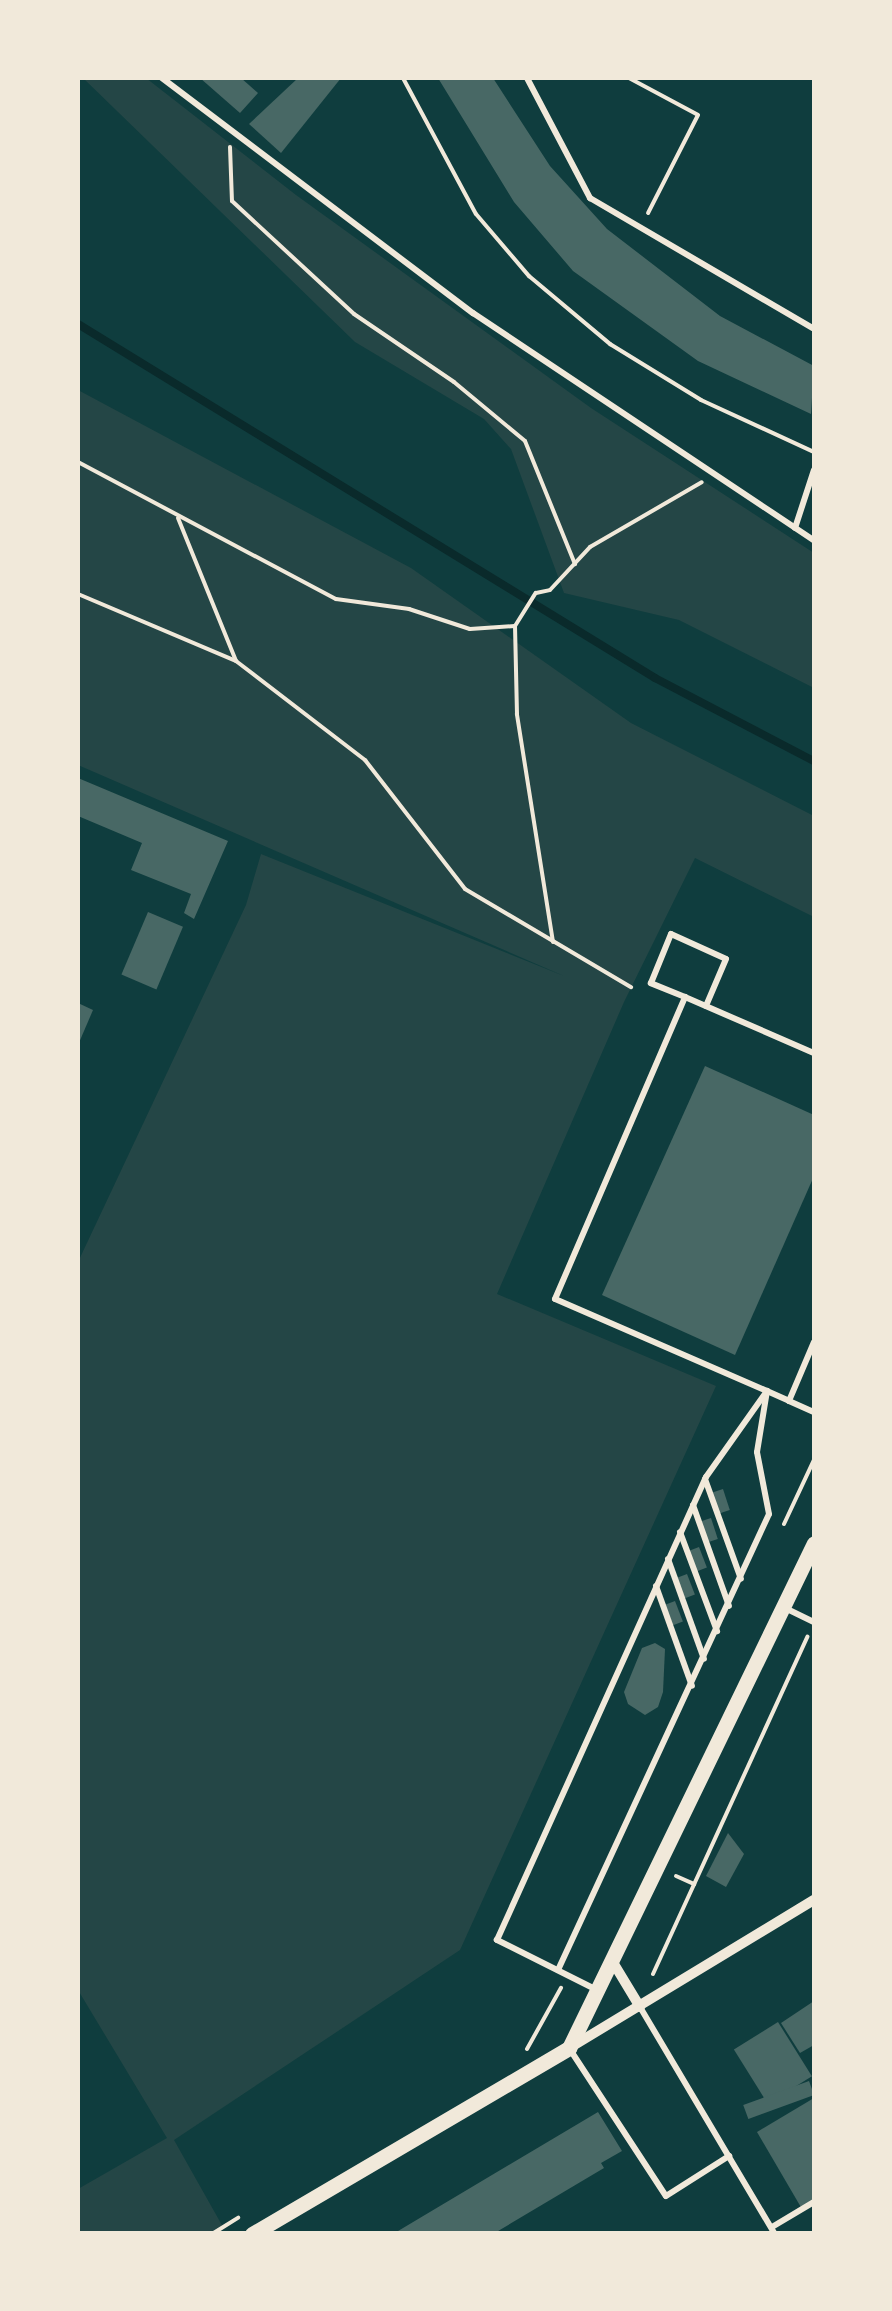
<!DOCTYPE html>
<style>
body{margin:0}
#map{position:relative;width:892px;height:2311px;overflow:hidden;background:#0f3d3e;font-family:"Fira Sans",sans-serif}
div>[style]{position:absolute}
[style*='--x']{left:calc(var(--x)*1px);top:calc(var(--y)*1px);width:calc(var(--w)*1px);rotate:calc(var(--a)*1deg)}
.green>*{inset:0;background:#244646}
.stream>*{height:8px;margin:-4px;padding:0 4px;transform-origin:4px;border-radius:4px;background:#0a2a2b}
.building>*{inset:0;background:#486865;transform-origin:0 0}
.path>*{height:4px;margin:-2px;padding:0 2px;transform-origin:2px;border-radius:2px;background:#f1e9da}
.service>*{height:6px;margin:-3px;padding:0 3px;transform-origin:3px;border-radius:3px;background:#f1e9da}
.minor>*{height:10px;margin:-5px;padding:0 5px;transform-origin:5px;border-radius:5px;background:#f1e9da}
.tertiary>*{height:15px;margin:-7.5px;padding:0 7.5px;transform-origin:7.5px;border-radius:7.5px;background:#f1e9da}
span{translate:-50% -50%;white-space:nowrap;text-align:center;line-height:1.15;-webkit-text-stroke:10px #f1e9da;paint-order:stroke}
.frame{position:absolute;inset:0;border:80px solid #f1e9da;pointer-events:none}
</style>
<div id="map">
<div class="green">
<i style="clip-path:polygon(83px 78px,146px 78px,296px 195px,591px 408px,814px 553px,814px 688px,679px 620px,564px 593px,511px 449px,484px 419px,355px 342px)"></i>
<i style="clip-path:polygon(78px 390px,411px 568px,631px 723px,814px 816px,814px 917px,695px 858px,624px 1002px,497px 1294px,716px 1386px,460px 1950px,174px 2140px,223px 2227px,213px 2233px,78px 2233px,78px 2189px,167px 2138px,78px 1990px,78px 1262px,246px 905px,261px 854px,564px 976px,78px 765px)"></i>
</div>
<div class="stream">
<i style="--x:78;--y:324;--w:677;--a:31.53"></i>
<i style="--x:655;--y:678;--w:179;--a:27.6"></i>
</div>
<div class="building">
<i style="clip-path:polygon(200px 78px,241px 78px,258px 93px,240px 113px)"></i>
<i style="clip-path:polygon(298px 78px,341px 78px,281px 153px,249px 124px)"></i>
<i style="clip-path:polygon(438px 78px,493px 78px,550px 166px,607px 229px,720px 316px,814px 366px,811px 414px,698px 361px,573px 271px,514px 202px)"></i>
<i style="clip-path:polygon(78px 778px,228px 841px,194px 919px,184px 913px,191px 894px,131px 870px,142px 843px,78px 816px)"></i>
<i style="left:148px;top:912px;width:38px;height:68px;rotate:23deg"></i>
<i style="clip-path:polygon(78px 1003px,93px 1010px,78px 1045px)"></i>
<i style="clip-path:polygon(705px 1066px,814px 1115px,814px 1176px,735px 1355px,602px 1295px)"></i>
<i style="left:723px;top:1489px;width:22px;height:12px;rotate:72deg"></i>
<i style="left:711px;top:1518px;width:22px;height:12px;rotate:72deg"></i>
<i style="left:699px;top:1547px;width:22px;height:12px;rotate:69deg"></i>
<i style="left:687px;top:1574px;width:22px;height:12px;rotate:69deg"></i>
<i style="left:675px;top:1601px;width:22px;height:12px;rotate:69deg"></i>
<i style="clip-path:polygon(655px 1643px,665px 1649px,663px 1692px,658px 1707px,645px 1715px,628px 1704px,624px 1692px,642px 1648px)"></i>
<i style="clip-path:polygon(728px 1833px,744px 1854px,726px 1887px,706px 1876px)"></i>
<i style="clip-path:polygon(814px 2001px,814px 2045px,800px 2053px,781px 2023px)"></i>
<i style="left:778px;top:2022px;width:64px;height:52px;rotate:58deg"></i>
<i style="left:809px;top:2081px;width:15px;height:70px;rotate:70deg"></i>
<i style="clip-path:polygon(814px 2098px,814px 2201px,802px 2209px,757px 2132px)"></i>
<i style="clip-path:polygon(598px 2112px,622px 2151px,601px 2163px,604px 2168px,493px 2234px,393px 2234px)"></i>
</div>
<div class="path">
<i style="--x:403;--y:78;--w:154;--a:61.8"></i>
<i style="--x:476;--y:214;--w:82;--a:49.5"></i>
<i style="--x:529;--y:276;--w:106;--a:40"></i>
<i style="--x:610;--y:344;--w:107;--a:31.6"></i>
<i style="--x:701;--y:400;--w:124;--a:24.7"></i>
<i style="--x:629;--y:78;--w:78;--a:28.2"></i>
<i style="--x:698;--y:115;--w:110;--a:117"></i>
<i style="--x:230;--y:147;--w:54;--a:87.9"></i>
<i style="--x:232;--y:201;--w:166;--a:42.8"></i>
<i style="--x:354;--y:314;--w:121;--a:34.2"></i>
<i style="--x:454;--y:382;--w:92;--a:39.7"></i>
<i style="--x:525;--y:441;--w:133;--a:67.9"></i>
<i style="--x:78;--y:462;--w:292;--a:28"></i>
<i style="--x:336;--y:599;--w:74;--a:7.8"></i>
<i style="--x:409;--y:609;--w:64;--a:18.2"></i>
<i style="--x:470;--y:629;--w:45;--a:-3.8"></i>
<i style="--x:178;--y:518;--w:154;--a:67.9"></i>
<i style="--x:78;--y:594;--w:172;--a:23"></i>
<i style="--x:236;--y:661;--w:163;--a:37.5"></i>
<i style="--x:365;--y:760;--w:163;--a:52.2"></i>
<i style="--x:465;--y:889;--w:193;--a:30.6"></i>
<i style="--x:553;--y:942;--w:231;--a:-99"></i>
<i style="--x:517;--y:714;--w:88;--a:-91.3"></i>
<i style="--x:515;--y:626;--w:39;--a:-58"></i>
<i style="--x:536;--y:593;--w:14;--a:-12"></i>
<i style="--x:550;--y:590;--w:59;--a:-47.1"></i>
<i style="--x:590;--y:547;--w:129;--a:-30.1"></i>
<i style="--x:784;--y:1524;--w:71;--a:-64.9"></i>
<i style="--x:676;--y:1876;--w:20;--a:24"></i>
<i style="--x:653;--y:1974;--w:371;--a:-65.4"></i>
<i style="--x:527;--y:2049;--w:70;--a:-60.9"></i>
<i style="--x:212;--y:2234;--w:31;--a:-32"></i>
</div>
<div class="service">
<i style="--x:162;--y:78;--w:390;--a:37.1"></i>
<i style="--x:473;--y:313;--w:410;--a:33.7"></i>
<i style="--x:527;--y:78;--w:136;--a:62.3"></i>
<i style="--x:590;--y:198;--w:259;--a:30.3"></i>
<i style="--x:795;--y:528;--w:61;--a:-71.9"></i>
<i style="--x:685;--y:997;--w:37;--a:-158"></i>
<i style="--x:651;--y:983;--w:53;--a:-67.8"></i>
<i style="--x:671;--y:934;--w:60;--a:24.4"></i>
<i style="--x:726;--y:959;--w:51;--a:113.1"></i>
<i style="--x:814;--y:1342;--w:64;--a:113"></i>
<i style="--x:789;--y:1401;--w:27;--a:24"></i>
<i style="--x:705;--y:1479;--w:106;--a:70.2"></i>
<i style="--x:693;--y:1505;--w:107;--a:70.4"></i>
<i style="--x:680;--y:1532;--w:106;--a:69.5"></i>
<i style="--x:668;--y:1559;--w:106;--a:70.2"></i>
<i style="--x:656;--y:1586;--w:106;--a:70.2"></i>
<i style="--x:785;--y:1608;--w:32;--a:26"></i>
<i style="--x:558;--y:1970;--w:502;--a:-65.17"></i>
<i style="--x:769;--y:1514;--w:63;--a:-101"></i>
<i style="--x:757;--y:1452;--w:62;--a:-80.7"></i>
<i style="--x:767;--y:1391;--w:231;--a:-156.5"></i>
<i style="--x:555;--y:1299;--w:329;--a:-66.7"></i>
<i style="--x:685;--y:997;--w:141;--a:23.5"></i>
<i style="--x:595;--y:1989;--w:110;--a:-153.4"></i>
<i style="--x:497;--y:1940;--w:508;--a:-65.71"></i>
<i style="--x:706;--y:1477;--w:105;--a:-54.7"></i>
<i style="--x:767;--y:1391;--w:24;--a:24"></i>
<i style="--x:640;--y:2007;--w:264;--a:59.3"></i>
<i style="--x:571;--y:2051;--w:173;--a:56.8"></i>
<i style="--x:666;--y:2196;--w:75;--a:-32.4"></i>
<i style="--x:772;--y:2227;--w:49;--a:-30.8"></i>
</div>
<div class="minor">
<i style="--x:611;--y:1959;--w:56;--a:58.9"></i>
<i style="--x:571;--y:2047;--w:284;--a:-31.2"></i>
</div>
<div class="tertiary">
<i style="--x:252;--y:2234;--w:368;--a:-30.4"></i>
<i style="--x:569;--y:2048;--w:561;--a:-64.12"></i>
</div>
<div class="frame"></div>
</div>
